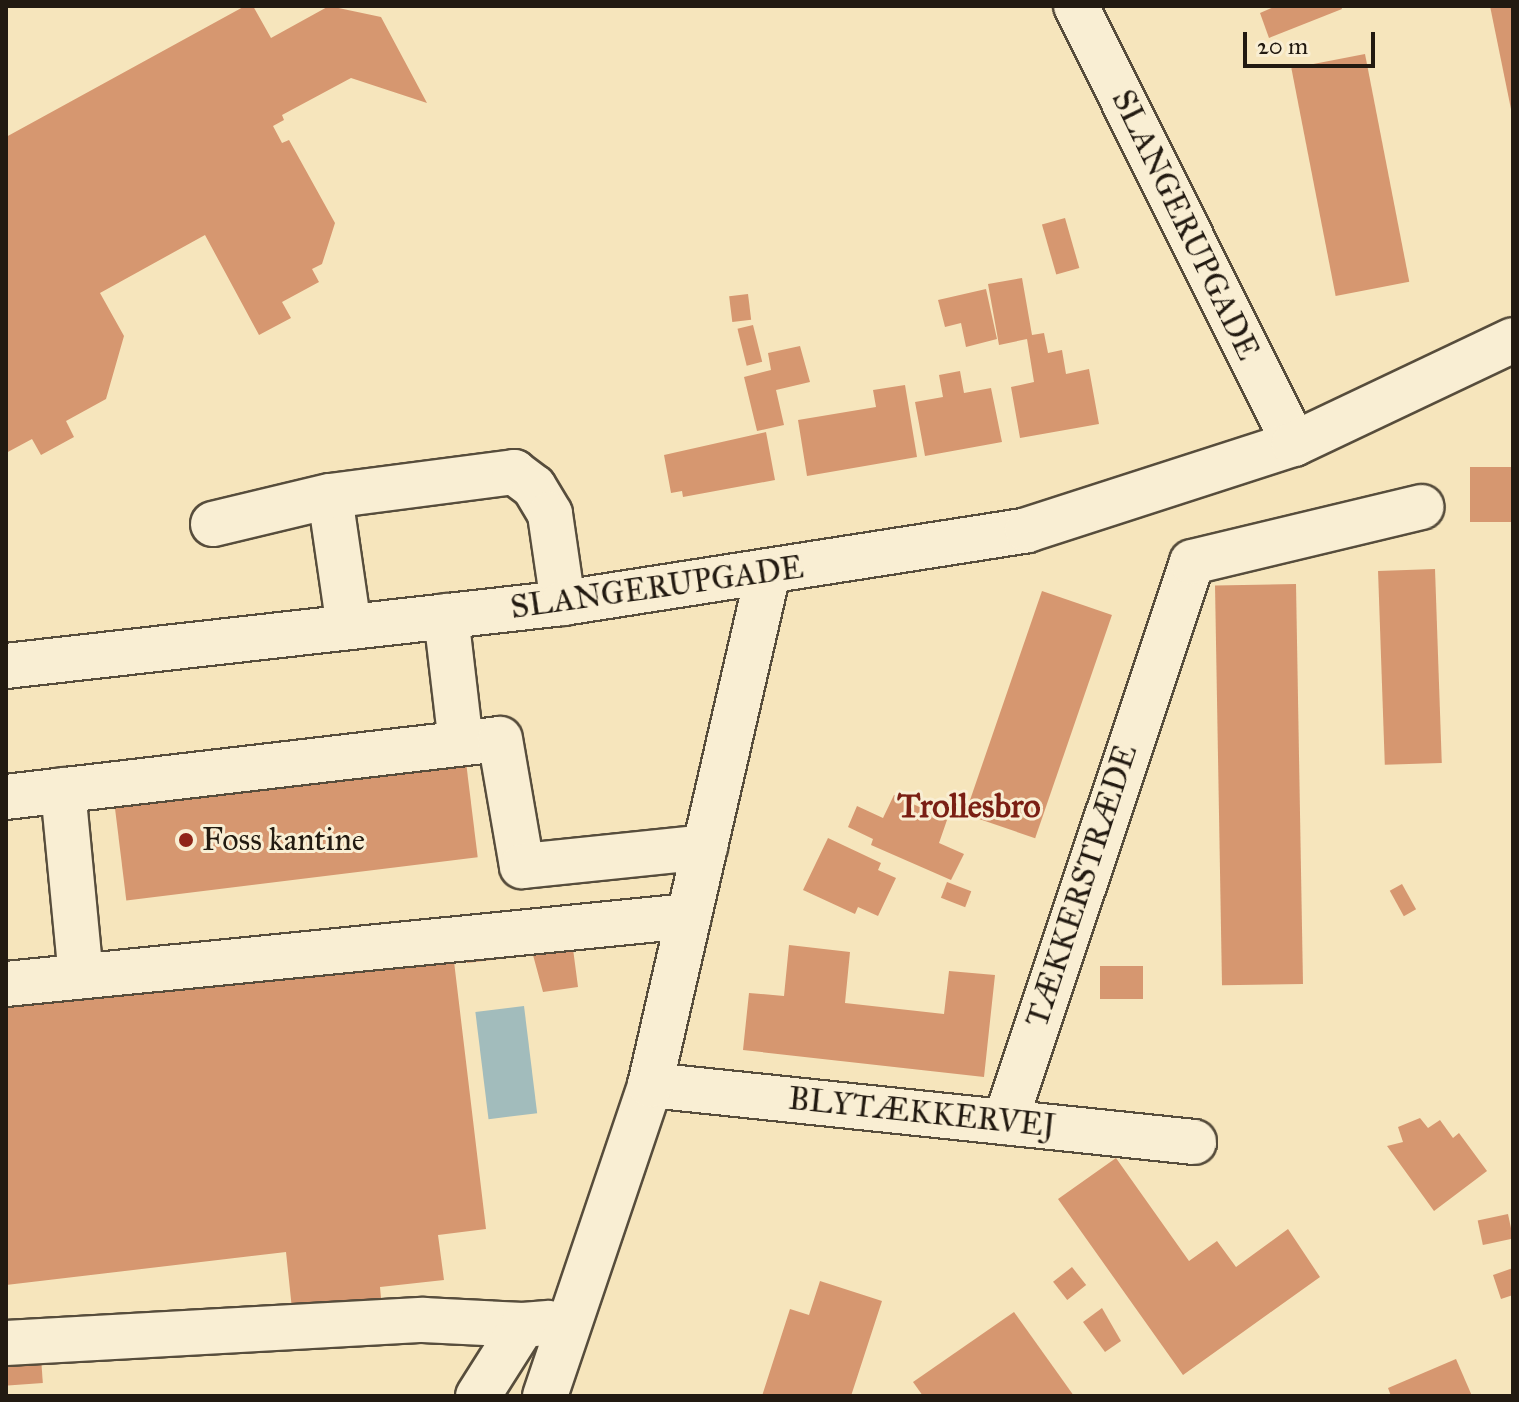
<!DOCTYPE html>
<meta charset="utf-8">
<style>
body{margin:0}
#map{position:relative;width:1519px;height:1402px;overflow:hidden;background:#f6e5bc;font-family:"IM FELL Great Primer",serif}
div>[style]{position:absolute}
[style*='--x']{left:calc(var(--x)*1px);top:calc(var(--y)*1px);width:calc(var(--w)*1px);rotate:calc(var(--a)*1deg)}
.water>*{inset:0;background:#a2bcbc;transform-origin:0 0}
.building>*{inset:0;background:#d69770;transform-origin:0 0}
.roads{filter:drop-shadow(2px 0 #574d3c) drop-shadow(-2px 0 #574d3c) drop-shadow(0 2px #574d3c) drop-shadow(0 -2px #574d3c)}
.minor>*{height:44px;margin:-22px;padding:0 22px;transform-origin:22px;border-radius:22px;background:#f9eed3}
.dots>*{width:22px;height:22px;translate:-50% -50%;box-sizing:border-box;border:4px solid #f9eed3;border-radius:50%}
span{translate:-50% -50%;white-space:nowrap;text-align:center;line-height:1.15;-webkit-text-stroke:6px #f9eed3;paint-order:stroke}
.street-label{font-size:32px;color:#221a11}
.poi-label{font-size:32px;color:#221a11}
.left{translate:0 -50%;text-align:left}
.neighbourhood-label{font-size:34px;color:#7a1f14;font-weight:700}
.frame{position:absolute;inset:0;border:8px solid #221a11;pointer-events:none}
.scale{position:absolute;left:1243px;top:32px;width:132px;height:36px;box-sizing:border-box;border:4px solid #221a11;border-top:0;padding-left:10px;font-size:24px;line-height:28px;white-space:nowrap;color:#221a11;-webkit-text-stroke:6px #f9eed3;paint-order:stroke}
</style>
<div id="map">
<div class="water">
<i style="left:524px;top:1006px;width:108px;height:49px;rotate:83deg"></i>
</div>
<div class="building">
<i style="clip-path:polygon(245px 6px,253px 6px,271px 38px,329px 6px,381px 17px,427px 103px,351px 78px,282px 115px,284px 120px,273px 126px,282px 143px,289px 140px,335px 223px,322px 264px,312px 269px,319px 282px,282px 302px,291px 318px,259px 335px,205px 235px,100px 293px,124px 336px,106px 399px,66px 421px,74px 437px,41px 455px,32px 439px,6px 453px,6px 137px)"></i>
<i style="clip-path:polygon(1276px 6px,1341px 6px,1342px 9px,1269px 38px,1260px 13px)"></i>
<i style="clip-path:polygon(1490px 6px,1513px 6px,1513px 114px,1512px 114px)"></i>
<i style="left:1365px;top:54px;width:232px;height:75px;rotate:79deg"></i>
<i style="left:1065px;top:218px;width:52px;height:24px;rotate:74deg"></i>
<i style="clip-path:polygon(1022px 278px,1032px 335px,1044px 333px,1048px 353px,1062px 350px,1066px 374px,1089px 369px,1099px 424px,1020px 438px,1011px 387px,1034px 382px,1027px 339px,999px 345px,988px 284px)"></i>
<i style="clip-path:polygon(986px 289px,997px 339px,966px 347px,961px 323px,945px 327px,938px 300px)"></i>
<i style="left:748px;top:294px;width:26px;height:19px;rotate:83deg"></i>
<i style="left:753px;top:325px;width:38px;height:16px;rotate:76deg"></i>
<i style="clip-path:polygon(800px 346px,810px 382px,776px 390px,784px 425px,757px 431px,744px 377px,771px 370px,768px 353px)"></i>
<i style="clip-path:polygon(960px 371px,964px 393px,991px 388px,1002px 442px,925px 456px,915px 402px,943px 397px,939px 375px)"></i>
<i style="clip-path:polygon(905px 385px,917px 457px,807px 476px,798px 420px,876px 407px,873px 390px)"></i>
<i style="clip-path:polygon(766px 432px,775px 480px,683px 497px,682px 491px,671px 493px,664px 455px)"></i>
<i style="left:1513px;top:467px;width:55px;height:43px;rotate:90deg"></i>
<i style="left:1435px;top:569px;width:194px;height:57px;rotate:88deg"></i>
<i style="left:1296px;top:584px;width:400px;height:81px;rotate:89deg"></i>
<i style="left:1042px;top:591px;width:74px;height:236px;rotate:19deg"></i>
<i style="left:466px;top:762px;width:96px;height:354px;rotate:83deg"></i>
<i style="clip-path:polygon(894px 795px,947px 820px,939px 843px,964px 854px,951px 880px,871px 845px,873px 839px,848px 827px,857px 806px,883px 818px)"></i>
<i style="clip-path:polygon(828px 838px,881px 863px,878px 870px,896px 878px,878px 916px,858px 907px,855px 914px,803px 890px)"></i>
<i style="left:947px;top:882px;width:26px;height:17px;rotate:21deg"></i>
<i style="left:1402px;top:884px;width:29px;height:14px;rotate:61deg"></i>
<i style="clip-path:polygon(572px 941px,578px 987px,543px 992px,533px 955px,467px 963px,466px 955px)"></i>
<i style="clip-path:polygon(789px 945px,850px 952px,845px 1003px,944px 1014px,949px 971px,995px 975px,984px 1077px,743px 1050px,749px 993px,784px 996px)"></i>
<i style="clip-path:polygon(453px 953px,486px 1229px,438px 1235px,444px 1280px,380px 1287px,381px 1298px,292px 1309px,286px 1252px,6px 1285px,6px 1005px)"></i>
<i style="left:1100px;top:966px;width:43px;height:33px"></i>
<i style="clip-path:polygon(1420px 1118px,1428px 1128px,1440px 1120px,1453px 1138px,1459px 1133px,1487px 1171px,1434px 1211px,1387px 1146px,1403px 1142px,1398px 1127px)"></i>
<i style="clip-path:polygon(1116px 1158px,1189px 1261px,1217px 1241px,1236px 1267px,1288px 1229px,1320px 1277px,1183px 1375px,1058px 1199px)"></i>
<i style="left:1508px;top:1214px;width:25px;height:31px;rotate:78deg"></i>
<i style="left:1072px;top:1267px;width:23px;height:24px;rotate:52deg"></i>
<i style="clip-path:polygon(1513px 1268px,1513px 1295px,1501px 1299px,1493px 1275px)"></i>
<i style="clip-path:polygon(820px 1281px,882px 1301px,851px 1396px,762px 1396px,790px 1309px,809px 1315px)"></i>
<i style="clip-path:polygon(1102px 1308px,1121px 1341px,1105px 1352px,1083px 1322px)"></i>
<i style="clip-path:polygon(1014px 1312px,1074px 1396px,923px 1396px,913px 1382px)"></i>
<i style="left:41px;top:1357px;width:26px;height:35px;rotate:86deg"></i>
<i style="clip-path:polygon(1456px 1359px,1472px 1396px,1391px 1396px,1388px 1388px)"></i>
</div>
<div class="roads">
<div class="minor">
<i style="--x:1076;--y:6;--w:489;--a:63.5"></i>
<i style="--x:213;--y:524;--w:120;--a:-13.5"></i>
<i style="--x:446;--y:616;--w:128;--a:83.3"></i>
<i style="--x:349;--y:627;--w:132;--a:-98.3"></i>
<i style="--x:330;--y:496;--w:186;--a:-7.4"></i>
<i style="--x:514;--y:472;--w:25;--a:37"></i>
<i style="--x:534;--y:487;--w:31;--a:59"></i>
<i style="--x:550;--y:514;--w:90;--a:81.7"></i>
<i style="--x:6;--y:666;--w:561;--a:-6.45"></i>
<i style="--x:563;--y:603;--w:470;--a:-8.9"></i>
<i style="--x:1027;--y:530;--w:281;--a:-17.9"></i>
<i style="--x:1294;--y:444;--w:242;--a:-25.4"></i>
<i style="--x:63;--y:790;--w:187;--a:84.5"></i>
<i style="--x:6;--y:797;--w:497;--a:-6.7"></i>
<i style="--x:500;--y:739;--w:129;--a:80.2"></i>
<i style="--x:522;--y:866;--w:184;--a:-5.9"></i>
<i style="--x:6;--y:984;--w:686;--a:-5.69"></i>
<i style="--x:650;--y:1085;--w:547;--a:5.98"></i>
<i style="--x:1005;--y:1122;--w:590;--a:-71.53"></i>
<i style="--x:1192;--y:562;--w:236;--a:-13.5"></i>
<i style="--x:6;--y:1343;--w:418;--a:-3.2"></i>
<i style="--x:423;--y:1320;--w:100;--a:2.9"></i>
<i style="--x:478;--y:1396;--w:84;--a:-57.6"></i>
<i style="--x:523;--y:1325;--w:25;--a:-5"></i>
<i style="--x:545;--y:1396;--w:328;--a:-71.3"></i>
<i style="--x:650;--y:1085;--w:525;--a:-77.02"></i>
</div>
</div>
<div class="dots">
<i style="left:186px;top:840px;background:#8f2418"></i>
</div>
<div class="street-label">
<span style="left:1185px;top:225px;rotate:64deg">SLANGERUPGADE</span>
<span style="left:657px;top:588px;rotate:-8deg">SLANGERUPGADE</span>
<span style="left:1082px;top:886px;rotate:-72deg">TÆKKERSTRÆDE</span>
<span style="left:922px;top:1113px;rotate:6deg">BLYTÆKKERVEJ</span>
</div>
<div class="poi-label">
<span class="left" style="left:202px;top:840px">Foss kantine</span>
</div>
<div class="neighbourhood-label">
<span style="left:969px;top:806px">Trollesbro</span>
</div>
<div class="frame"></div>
<div class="scale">20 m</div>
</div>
